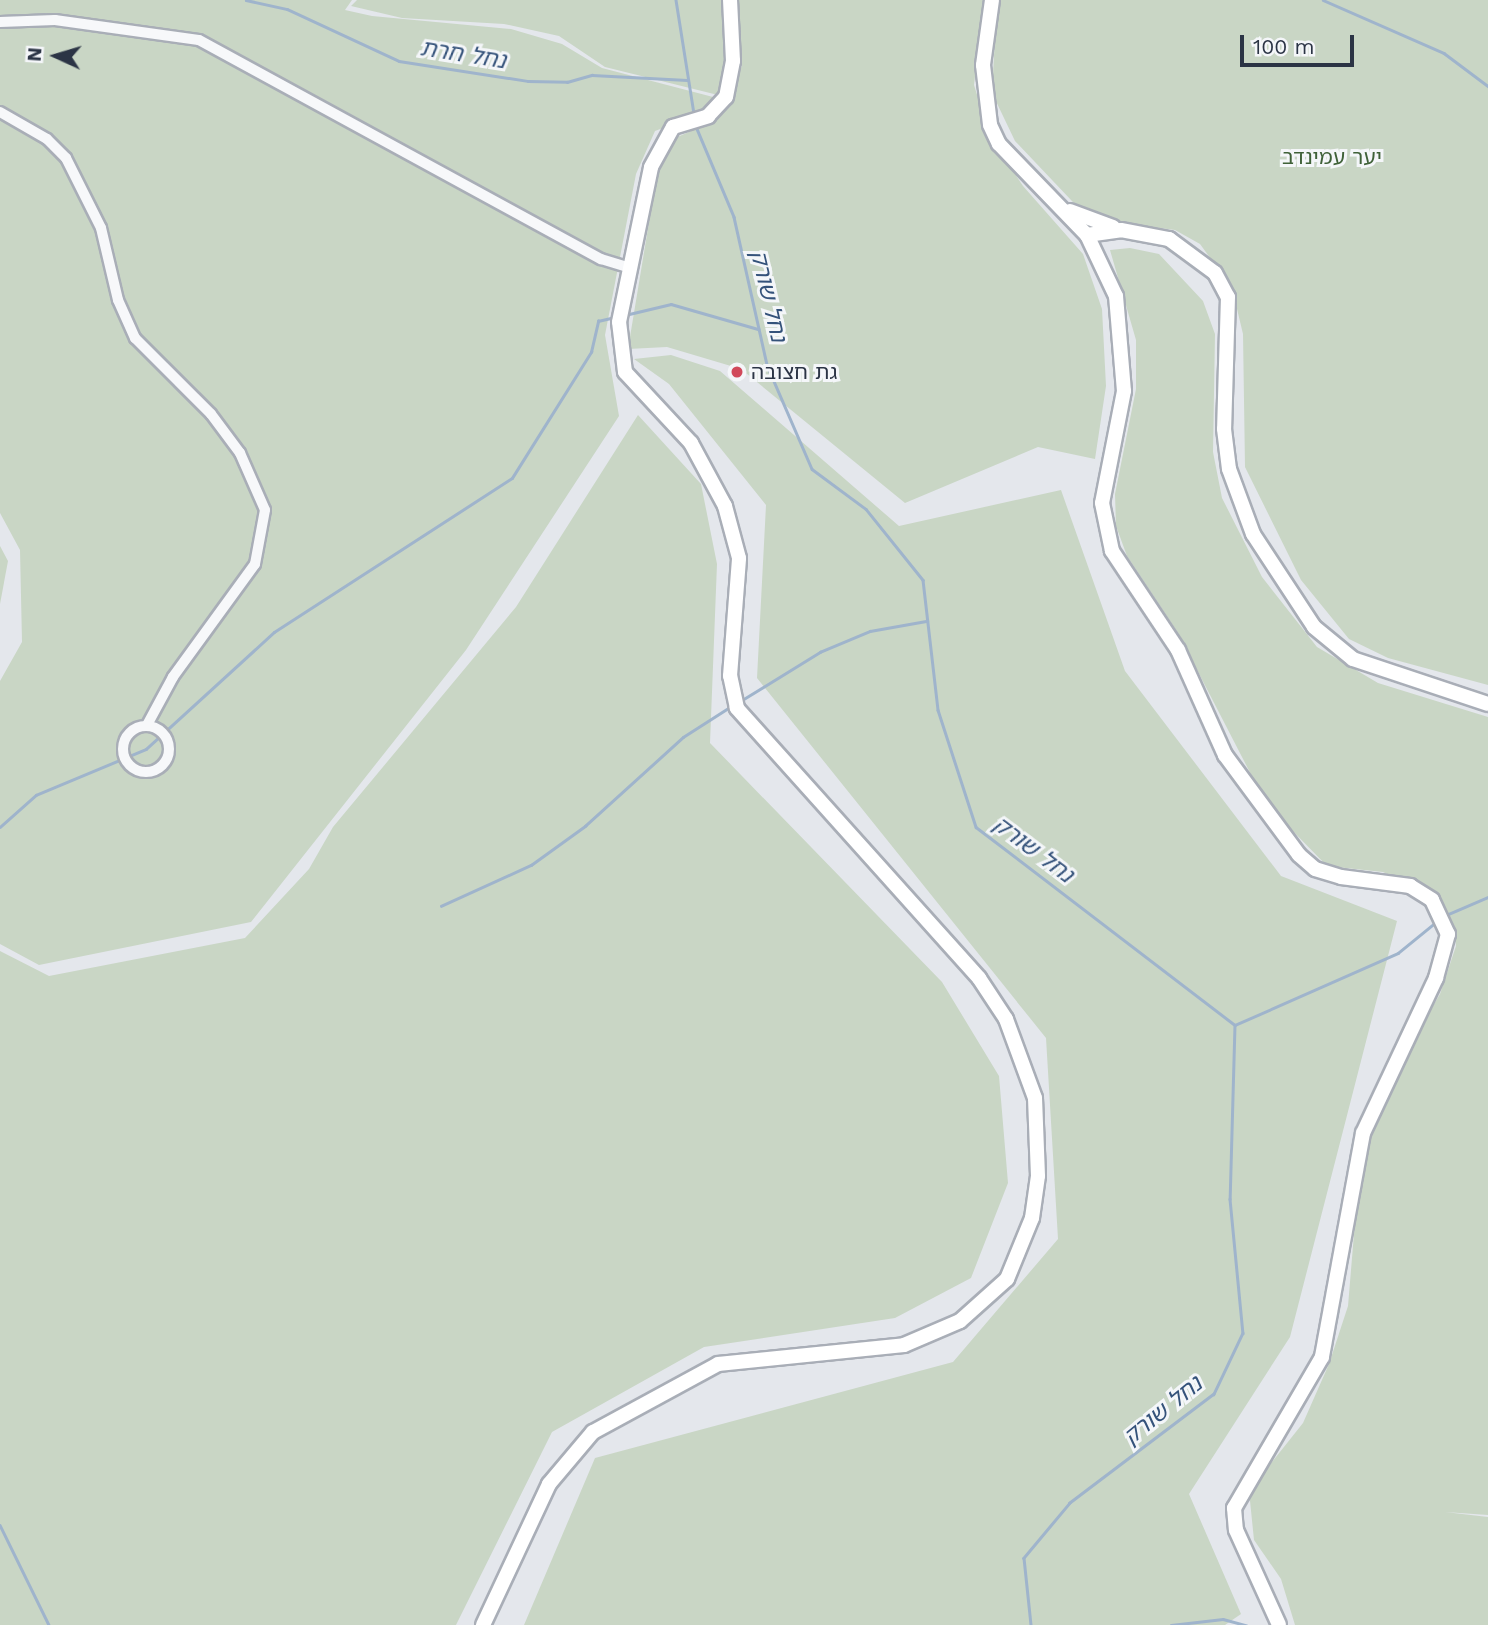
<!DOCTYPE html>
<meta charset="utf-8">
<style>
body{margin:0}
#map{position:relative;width:1488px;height:1625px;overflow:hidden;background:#e4e7ec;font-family:"Work Sans","Noto Sans Hebrew",sans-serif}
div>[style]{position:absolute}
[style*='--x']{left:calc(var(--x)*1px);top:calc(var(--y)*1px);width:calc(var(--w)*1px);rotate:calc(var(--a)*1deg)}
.green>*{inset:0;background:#c9d6c5}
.stream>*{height:2.5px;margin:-1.25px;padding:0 1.25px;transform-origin:1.25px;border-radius:1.25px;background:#9fb4cc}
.roads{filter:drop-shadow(2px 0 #a9aeb7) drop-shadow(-2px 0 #a9aeb7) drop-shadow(0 2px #a9aeb7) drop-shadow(0 -2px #a9aeb7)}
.minor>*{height:10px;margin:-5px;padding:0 5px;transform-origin:5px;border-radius:5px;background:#f7f8fa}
.minor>.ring{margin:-5px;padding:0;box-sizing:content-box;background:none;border:10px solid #f7f8fa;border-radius:50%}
.major>*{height:14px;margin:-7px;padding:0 7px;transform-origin:7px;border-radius:7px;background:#fff}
.dots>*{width:19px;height:19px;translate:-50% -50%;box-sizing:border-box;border:4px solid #f4f6f9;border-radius:50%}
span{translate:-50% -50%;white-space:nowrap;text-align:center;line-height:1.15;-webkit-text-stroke:6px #f4f6f9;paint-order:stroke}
.park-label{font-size:21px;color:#3f6138}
.poi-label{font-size:21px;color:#2b3445}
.left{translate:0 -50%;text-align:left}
.water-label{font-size:23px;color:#34527a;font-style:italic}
.north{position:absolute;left:21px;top:21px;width:70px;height:70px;-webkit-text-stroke:5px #f4f6f9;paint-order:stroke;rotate:274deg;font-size:19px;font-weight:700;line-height:28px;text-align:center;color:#2b3445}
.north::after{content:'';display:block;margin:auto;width:24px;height:32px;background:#2b3445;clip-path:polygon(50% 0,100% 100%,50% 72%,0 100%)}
.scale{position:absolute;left:1240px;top:35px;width:114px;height:32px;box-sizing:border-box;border:4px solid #2b3445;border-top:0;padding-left:9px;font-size:21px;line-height:24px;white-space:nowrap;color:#2b3445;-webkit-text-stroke:5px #f4f6f9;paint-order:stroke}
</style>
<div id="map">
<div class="green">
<i style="clip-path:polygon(0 0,352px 0,345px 10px,372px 16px,511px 29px,562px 44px,602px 68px,713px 97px,705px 112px,655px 131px,636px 174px,605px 335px,619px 416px,466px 650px,251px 922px,39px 965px,0 944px,0 681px,22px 642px,20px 550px,0 513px)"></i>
<i style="clip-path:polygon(357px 0,722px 0,727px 65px,718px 95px,605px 67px,559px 36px,504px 24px,402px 18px,351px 6px)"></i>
<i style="clip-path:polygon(737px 0,984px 0,974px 85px,990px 136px,1023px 186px,1083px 254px,1102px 309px,1106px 386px,1095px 459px,1038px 447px,905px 503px,741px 369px,667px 347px,628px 349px,658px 168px,668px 141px,712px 122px,731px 99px,742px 65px)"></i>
<i style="clip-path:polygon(997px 0,1488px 0,1488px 685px,1388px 658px,1349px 639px,1301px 580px,1245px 467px,1243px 334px,1232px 288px,1200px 244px,1175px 230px,1089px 219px,1015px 141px,992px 93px)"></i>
<i style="clip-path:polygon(1130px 248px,1159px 254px,1203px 301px,1215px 334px,1213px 452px,1222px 498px,1262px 577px,1317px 647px,1378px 683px,1488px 717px,1488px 1515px,1445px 1512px,1488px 1517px,1488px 1625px,1295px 1625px,1281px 1579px,1254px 1540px,1249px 1491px,1303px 1423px,1329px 1364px,1348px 1306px,1357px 1198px,1374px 1126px,1393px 1074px,1440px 994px,1456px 946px,1454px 928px,1430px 894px,1383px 872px,1327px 866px,1284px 822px,1258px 788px,1178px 633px,1127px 556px,1116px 526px,1115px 494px,1136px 389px,1136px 340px,1110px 250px)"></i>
<i style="clip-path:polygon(671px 355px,720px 371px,899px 526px,1061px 490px,1125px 671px,1281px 876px,1397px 921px,1290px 1337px,1189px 1494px,1241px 1614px,1225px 1625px,524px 1625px,595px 1458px,953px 1362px,1058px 1239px,1046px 1038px,757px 678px,766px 505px,669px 384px,634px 359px)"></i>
<i style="clip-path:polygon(638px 415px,701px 484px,717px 564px,710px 743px,942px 982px,999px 1076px,1008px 1183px,971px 1278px,895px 1318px,704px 1347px,552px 1432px,456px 1625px,0 1625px,0 951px,49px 976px,245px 938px,309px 869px,333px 827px,516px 607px)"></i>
<i style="clip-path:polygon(0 546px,8px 561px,0 604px)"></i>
</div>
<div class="stream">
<i style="--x:246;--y:0;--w:42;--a:12.4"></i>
<i style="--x:287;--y:9;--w:123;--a:24.9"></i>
<i style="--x:399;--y:61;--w:131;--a:8.8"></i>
<i style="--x:528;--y:81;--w:39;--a:1"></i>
<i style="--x:567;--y:82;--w:26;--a:-16"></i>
<i style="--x:592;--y:75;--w:95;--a:3"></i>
<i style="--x:676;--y:0;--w:115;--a:81"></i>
<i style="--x:1323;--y:0;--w:132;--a:23.7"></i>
<i style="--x:1444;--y:53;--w:55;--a:36.9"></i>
<i style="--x:695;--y:124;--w:101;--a:67.2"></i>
<i style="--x:734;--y:217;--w:152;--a:77.4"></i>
<i style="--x:767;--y:365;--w:113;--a:66.6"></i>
<i style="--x:812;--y:469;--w:67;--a:36.5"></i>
<i style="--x:866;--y:509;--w:91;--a:51.2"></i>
<i style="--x:923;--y:580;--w:131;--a:83.4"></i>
<i style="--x:938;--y:710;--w:123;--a:72"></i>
<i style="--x:976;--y:827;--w:326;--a:37.4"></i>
<i style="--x:1235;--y:1025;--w:174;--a:91.6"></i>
<i style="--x:1230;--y:1199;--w:135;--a:84.5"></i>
<i style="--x:1243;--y:1333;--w:68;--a:115.4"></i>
<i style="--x:1214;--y:1394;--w:181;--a:142.9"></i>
<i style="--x:1070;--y:1503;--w:72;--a:129.9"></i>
<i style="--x:1024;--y:1558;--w:67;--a:84"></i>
<i style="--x:625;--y:315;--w:47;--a:-13.4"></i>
<i style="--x:671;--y:304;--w:91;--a:16"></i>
<i style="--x:742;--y:700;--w:92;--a:-31.6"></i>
<i style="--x:820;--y:652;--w:54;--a:-22.8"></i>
<i style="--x:870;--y:631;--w:58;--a:-10"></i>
<i style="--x:0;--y:827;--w:48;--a:-41.6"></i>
<i style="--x:36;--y:795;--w:119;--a:-22.7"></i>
<i style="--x:146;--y:749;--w:173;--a:-42.4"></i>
<i style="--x:274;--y:632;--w:283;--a:-32.9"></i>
<i style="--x:512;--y:478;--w:149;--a:-57.9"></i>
<i style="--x:591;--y:352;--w:32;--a:-77"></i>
<i style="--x:598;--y:321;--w:18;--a:-13"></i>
<i style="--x:441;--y:906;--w:99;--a:-24.5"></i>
<i style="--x:531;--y:865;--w:67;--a:-35.8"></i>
<i style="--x:585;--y:826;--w:132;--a:-42.2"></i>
<i style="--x:683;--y:737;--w:56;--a:-32.6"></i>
<i style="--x:1444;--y:916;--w:48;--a:-23.4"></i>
<i style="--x:1235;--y:1025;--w:178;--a:-23.8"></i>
<i style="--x:1398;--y:953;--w:49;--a:-39.2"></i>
<i style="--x:0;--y:1525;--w:111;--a:63.9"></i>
<i style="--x:1171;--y:1625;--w:52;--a:-6.6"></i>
<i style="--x:1223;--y:1619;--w:24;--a:15"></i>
</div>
<div class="roads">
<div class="minor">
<i style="--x:0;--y:22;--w:55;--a:-2.1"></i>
<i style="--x:55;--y:20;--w:145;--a:7.9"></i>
<i style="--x:199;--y:40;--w:458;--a:28.6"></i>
<i style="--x:601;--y:259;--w:30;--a:17"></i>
<i style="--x:0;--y:112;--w:54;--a:29.9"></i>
<i style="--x:47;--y:139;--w:27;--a:45"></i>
<i style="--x:66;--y:158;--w:78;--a:63.4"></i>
<i style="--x:101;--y:228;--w:74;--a:76.7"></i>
<i style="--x:118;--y:300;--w:42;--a:65.9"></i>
<i style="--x:135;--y:338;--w:107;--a:45"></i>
<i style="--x:211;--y:414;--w:49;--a:53.4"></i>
<i style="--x:240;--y:453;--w:62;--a:66.3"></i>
<i style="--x:265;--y:510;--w:55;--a:100.5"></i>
<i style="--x:255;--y:564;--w:140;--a:126"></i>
<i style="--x:173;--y:677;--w:55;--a:118.4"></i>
<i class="ring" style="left:123px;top:726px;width:36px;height:36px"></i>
</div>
<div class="major">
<i style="--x:992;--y:0;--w:66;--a:97.9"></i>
<i style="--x:983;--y:65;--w:60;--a:83.3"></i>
<i style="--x:990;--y:125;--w:21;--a:65"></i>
<i style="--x:999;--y:144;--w:127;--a:46"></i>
<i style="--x:1087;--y:235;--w:68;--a:64.6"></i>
<i style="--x:1116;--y:296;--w:95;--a:85.2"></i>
<i style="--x:1124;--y:391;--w:114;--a:101.1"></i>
<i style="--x:1102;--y:503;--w:49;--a:78.2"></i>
<i style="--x:1112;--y:551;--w:119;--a:56.3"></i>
<i style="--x:1178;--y:650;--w:115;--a:65.9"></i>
<i style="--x:1225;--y:755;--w:124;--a:53.5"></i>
<i style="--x:1299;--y:855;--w:21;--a:41"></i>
<i style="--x:1315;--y:869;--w:27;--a:17"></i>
<i style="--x:1341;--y:877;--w:70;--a:7.4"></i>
<i style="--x:1410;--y:886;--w:26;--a:32"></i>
<i style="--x:1432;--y:900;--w:38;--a:65"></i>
<i style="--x:1448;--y:934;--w:46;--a:105.3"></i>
<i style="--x:1436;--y:978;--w:171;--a:115.2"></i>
<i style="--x:1363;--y:1133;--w:228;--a:100.4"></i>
<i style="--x:1322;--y:1357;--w:175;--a:120.2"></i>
<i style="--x:1234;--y:1508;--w:22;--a:85"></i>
<i style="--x:1236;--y:1530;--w:104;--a:65.6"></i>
<i style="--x:1070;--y:211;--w:46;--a:20.4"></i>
<i style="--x:1087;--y:235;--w:34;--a:-8"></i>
<i style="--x:1121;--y:230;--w:49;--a:10.6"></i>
<i style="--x:1169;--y:239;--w:57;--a:36.5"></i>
<i style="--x:1215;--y:273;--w:27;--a:62"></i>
<i style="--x:1228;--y:297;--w:132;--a:91.7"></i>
<i style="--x:1224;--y:429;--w:40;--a:82.9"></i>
<i style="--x:1229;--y:469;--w:69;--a:69.7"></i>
<i style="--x:1253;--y:534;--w:111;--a:56.7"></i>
<i style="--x:1314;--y:627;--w:50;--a:39.4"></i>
<i style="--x:1353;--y:659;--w:142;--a:18.4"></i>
<i style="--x:483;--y:1625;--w:156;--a:-64.9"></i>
<i style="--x:549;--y:1484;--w:68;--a:-49.8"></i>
<i style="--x:593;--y:1432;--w:142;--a:-28.5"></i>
<i style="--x:718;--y:1364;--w:187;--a:-5.8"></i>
<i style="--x:904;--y:1345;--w:61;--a:-23.2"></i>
<i style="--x:960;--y:1321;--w:63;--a:-41.8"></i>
<i style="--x:1007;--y:1279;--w:66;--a:-67.7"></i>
<i style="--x:1032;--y:1218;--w:42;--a:-81.9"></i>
<i style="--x:1038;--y:1176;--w:78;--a:-92.2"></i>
<i style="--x:1035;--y:1098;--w:84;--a:-110.2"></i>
<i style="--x:1006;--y:1019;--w:49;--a:-123.4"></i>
<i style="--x:979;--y:978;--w:363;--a:-131.9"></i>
<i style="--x:737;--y:708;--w:33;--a:-102"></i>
<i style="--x:730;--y:676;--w:118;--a:-85.6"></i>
<i style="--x:739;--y:558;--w:54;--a:-105.1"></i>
<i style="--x:725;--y:506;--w:72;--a:-118.4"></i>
<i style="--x:691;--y:443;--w:97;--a:-132.9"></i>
<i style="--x:625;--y:372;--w:50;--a:-96.8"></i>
<i style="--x:619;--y:322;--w:158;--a:-78.3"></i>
<i style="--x:651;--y:167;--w:46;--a:-61.2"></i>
<i style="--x:673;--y:127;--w:37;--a:-17"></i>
<i style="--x:708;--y:116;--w:26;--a:-47"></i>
<i style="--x:726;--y:97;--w:37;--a:-79"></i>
<i style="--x:733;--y:61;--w:61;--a:-92.8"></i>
</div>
</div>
<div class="dots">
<i style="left:737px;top:372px;background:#d1495b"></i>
</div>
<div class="park-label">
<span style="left:1332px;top:157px">יער עמינדב</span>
</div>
<div class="poi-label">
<span class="left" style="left:751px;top:372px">גת חצובה</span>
</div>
<div class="water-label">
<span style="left:463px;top:55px;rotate:9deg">נחל חרת</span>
<span style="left:768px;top:296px;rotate:77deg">נחל שורק</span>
<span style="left:1033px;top:850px;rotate:37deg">נחל שורק</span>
<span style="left:1163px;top:1411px;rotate:-39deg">נחל שורק</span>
</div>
<div class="north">N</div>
<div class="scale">100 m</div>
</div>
